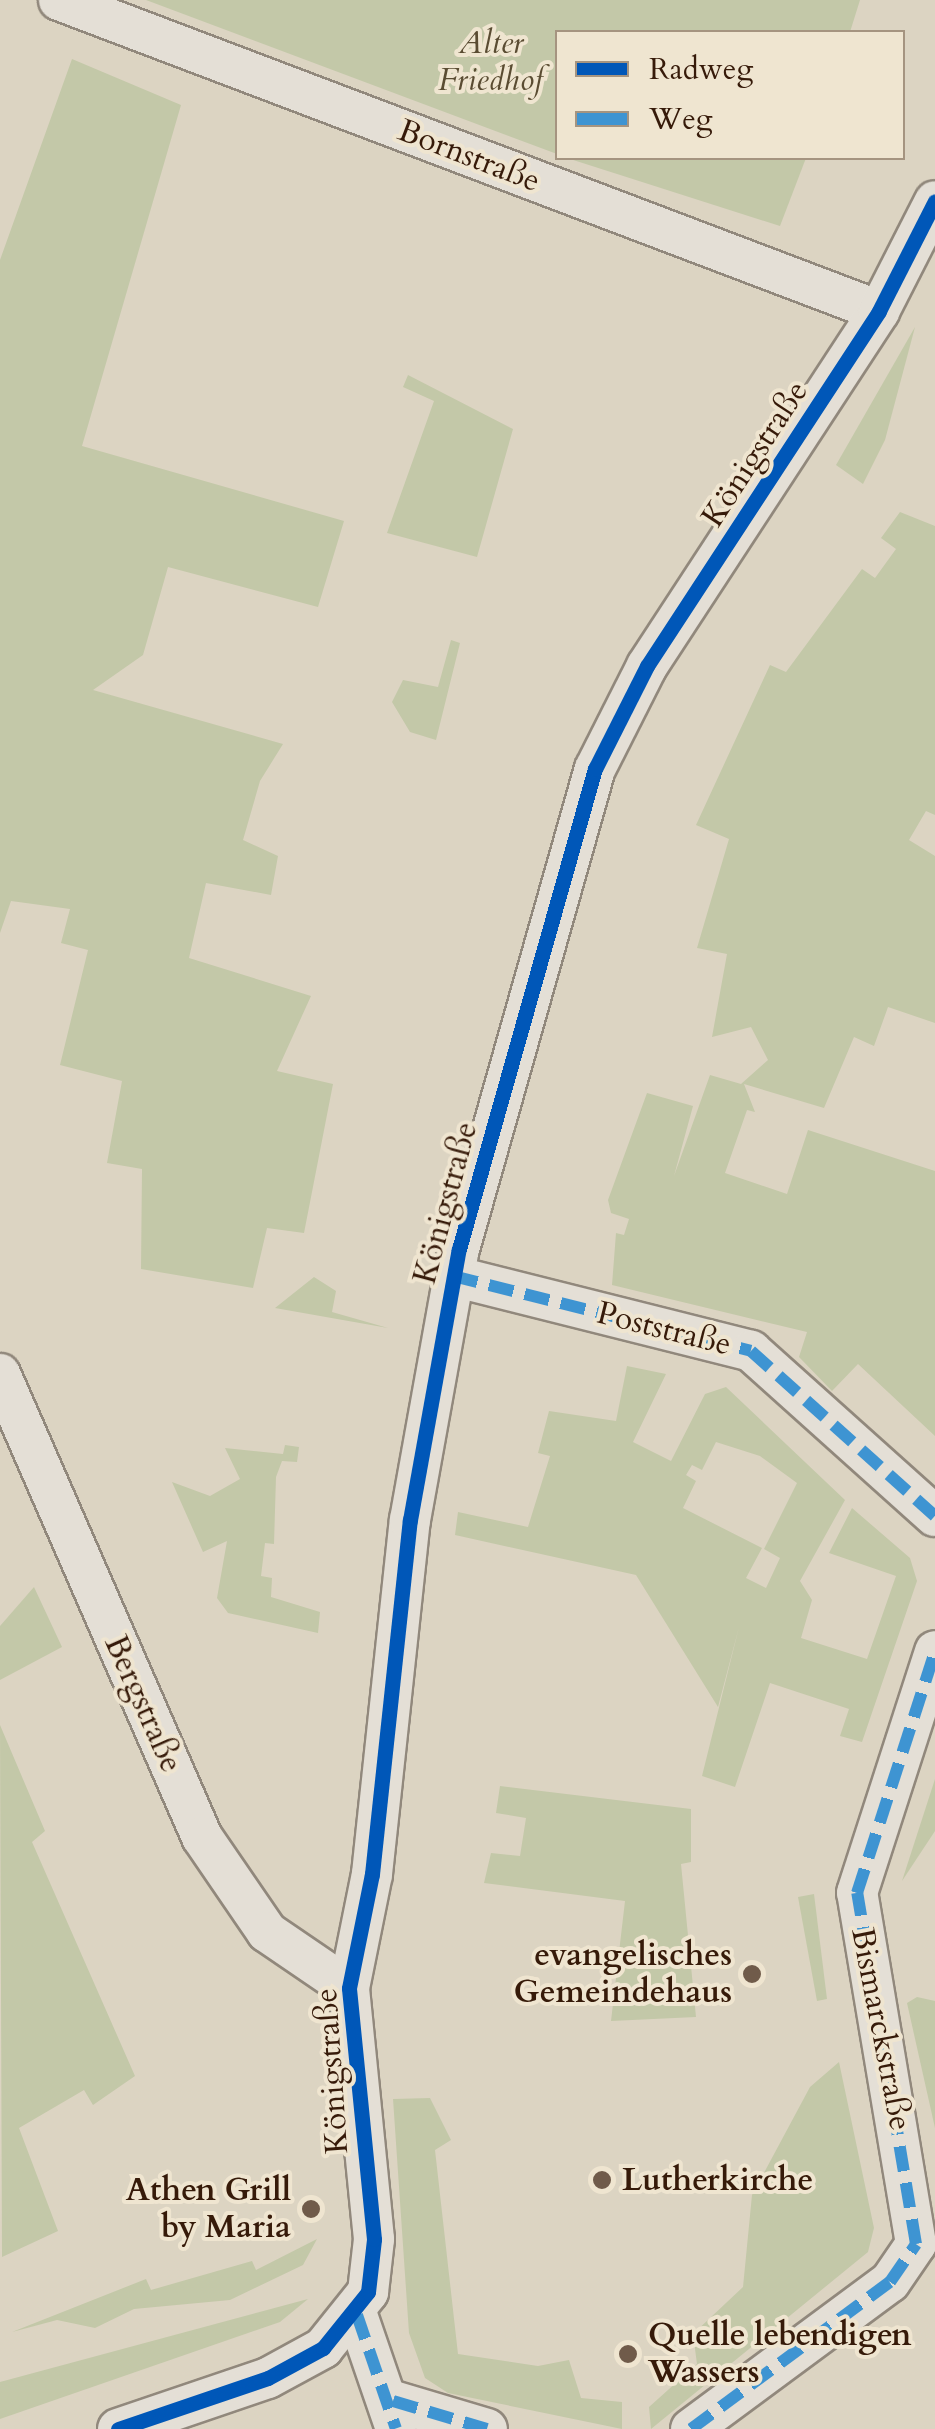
<!DOCTYPE html>
<meta charset="utf-8">
<style>
body{margin:0}
#map{position:relative;width:935px;height:2429px;overflow:hidden;background:#dcd4c2;font-family:Cardo,serif}
div>[style]{position:absolute}
[style*='--x']{left:calc(var(--x)*1px);top:calc(var(--y)*1px);width:calc(var(--w)*1px);rotate:calc(var(--a)*1deg)}
.green>*{inset:0;background:#c3c8a8}
.roads{filter:drop-shadow(2px 0 #91887c) drop-shadow(-2px 0 #91887c) drop-shadow(0 2px #91887c) drop-shadow(0 -2px #91887c)}
.minor>*{height:40px;margin:-20px;padding:0 20px;transform-origin:20px;border-radius:20px;background:#e4dfd6}
.quiet>*{height:12px;margin-top:-6px;transform-origin:0;background:repeating-linear-gradient(90deg,#3e94d2 0 25px,transparent 0 37px)}
.cycleway>*{height:15px;margin:-7.5px;padding:0 7.5px;transform-origin:7.5px;border-radius:7.5px;background:#0057b8}
.dots>*{width:28px;height:28px;translate:-50% -50%;box-sizing:border-box;border:5px solid #efe5d0;border-radius:50%}
span{translate:-50% -50%;white-space:nowrap;text-align:center;line-height:1.15;-webkit-text-stroke:8px #efe5d0;paint-order:stroke}
.park-label{font-size:32px;color:#5a4c32;font-style:italic}
.street-label{font-size:32px;color:#361a09}
.poi-label{font-size:32px;color:#361a09;font-weight:700}
.right{translate:-100% -50%;text-align:right}
.left{translate:0 -50%;text-align:left}
.legend{position:absolute;left:555px;top:30px;width:350px;height:130px;box-sizing:border-box;background:#efe5d0;border:2px solid #a59480;margin:0;padding:12px 18px;list-style:none;font-size:30px;color:#361a09}
.legend li{display:flex;align-items:center;gap:20px;height:50px}
.legend b{width:50px;border:2px solid #a59480}
</style>
<div id="map">
<div class="green">
<i style="clip-path:polygon(146px 0,860px 0,850px 32px,558px 32px,557px 154px)"></i>
<i style="clip-path:polygon(72px 59px,181px 105px,82px 446px,344px 521px,318px 607px,168px 567px,143px 655px,93px 690px,283px 744px,260px 781px,243px 840px,278px 856px,271px 895px,206px 883px,189px 958px,311px 996px,277px 1071px,333px 1084px,304px 1233px,267px 1228px,253px 1288px,141px 1269px,142px 1169px,107px 1163px,122px 1081px,60px 1065px,88px 950px,61px 943px,70px 909px,11px 901px,0 933px,0 260px)"></i>
<i style="clip-path:polygon(567px 158px,806px 158px,780px 226px)"></i>
<i style="clip-path:polygon(915px 327px,885px 440px,863px 484px,836px 465px)"></i>
<i style="clip-path:polygon(408px 375px,513px 429px,477px 557px,387px 533px,434px 401px,403px 387px)"></i>
<i style="clip-path:polygon(900px 512px,935px 526px,935px 815px,926px 811px,909px 840px,935px 856px,935px 1023px,888px 1007px,874px 1046px,854px 1037px,824px 1108px,744px 1084px,755px 1112px,747px 1110px,725px 1173px,787px 1194px,808px 1130px,935px 1171px,935px 1436px,858px 1364px,832px 1391px,799px 1357px,807px 1332px,612px 1285px,616px 1233px,624px 1235px,629px 1219px,611px 1213px,608px 1200px,647px 1093px,693px 1106px,674px 1176px,710px 1075px,741px 1084px,768px 1060px,751px 1027px,712px 1037px,727px 954px,697px 948px,729px 839px,696px 825px,770px 665px,786px 672px,862px 569px,875px 578px,896px 549px,881px 538px)"></i>
<i style="clip-path:polygon(451px 640px,460px 643px,436px 740px,410px 732px,392px 702px,403px 680px,438px 687px)"></i>
<i style="clip-path:polygon(314px 1277px,336px 1291px,332px 1312px,388px 1328px,275px 1308px)"></i>
<i style="clip-path:polygon(evenodd,627px 1366px,666px 1374px,633px 1442px,671px 1461px,705px 1394px,726px 1387px,845px 1500px,800px 1581px,812px 1600px,801px 1638px,867px 1659px,896px 1576px,829px 1553px,852px 1508px,910px 1558px,917px 1581px,862px 1742px,840px 1736px,849px 1709px,770px 1683px,735px 1787px,702px 1776px,739px 1627px,718px 1707px,636px 1575px,455px 1535px,458px 1512px,528px 1527px,550px 1456px,538px 1453px,549px 1411px,616px 1421px,627px 1366px,716px 1442px,760px 1456px,797px 1483px,764px 1549px,780px 1558px,766px 1588px,746px 1578px,762px 1548px,683px 1508px,696px 1481px,686px 1475px,692px 1465px,702px 1470px,716px 1442px)"></i>
<i style="clip-path:polygon(285px 1445px,299px 1447px,297px 1462px,282px 1461px,276px 1477px,274px 1544px,265px 1543px,261px 1576px,272px 1578px,271px 1597px,320px 1612px,318px 1633px,228px 1613px,217px 1598px,227px 1541px,203px 1552px,172px 1482px,210px 1496px,240px 1479px,225px 1448px,283px 1454px)"></i>
<i style="clip-path:polygon(34px 1587px,62px 1647px,0 1680px,0 1626px)"></i>
<i style="clip-path:polygon(0 1725px,45px 1831px,32px 1842px,135px 2076px,93px 2105px,84px 2090px,19px 2128px,58px 2231px,2px 2257px)"></i>
<i style="clip-path:polygon(935px 1779px,935px 1831px,902px 1881px)"></i>
<i style="clip-path:polygon(500px 1786px,691px 1809px,691px 1862px,681px 1864px,696px 2017px,611px 2021px,625px 1901px,484px 1883px,491px 1853px,520px 1856px,526px 1818px,496px 1813px)"></i>
<i style="clip-path:polygon(814px 1894px,827px 1999px,817px 2001px,798px 1897px)"></i>
<i style="clip-path:polygon(917px 1997px,935px 2001px,935px 2128px,907px 2003px)"></i>
<i style="clip-path:polygon(839px 2062px,874px 2228px,868px 2252px,651px 2429px,649px 2407px,697px 2364px,693px 2334px,743px 2287px,752px 2195px,810px 2087px)"></i>
<i style="clip-path:polygon(430px 2098px,451px 2140px,435px 2150px,458px 2354px,538px 2366px,569px 2360px,581px 2398px,622px 2402px,622px 2429px,448px 2393px,425px 2378px,409px 2333px,393px 2099px)"></i>
<i style="clip-path:polygon(317px 2239px,303px 2265px,230px 2300px,134px 2309px,95px 2328px,57px 2320px,12px 2332px,146px 2279px,151px 2290px,252px 2261px,256px 2270px)"></i>
<i style="clip-path:polygon(308px 2299px,280px 2322px,0 2419px,0 2382px)"></i>
</div>
<div class="roads">
<div class="minor">
<i style="--x:59;--y:0;--w:877;--a:20.77"></i>
<i style="--x:453;--y:1276;--w:307;--a:14.1"></i>
<i style="--x:751;--y:1351;--w:247;--a:41.9"></i>
<i style="--x:0;--y:1374;--w:505;--a:66.43"></i>
<i style="--x:202;--y:1837;--w:115;--a:55.6"></i>
<i style="--x:267;--y:1932;--w:99;--a:34.3"></i>
<i style="--x:357;--y:2315;--w:120;--a:71.1"></i>
<i style="--x:393;--y:2401;--w:98;--a:16.6"></i>
<i style="--x:118;--y:2429;--w:158;--a:-18.8"></i>
<i style="--x:268;--y:2378;--w:63;--a:-28.6"></i>
<i style="--x:323;--y:2348;--w:72;--a:-51.2"></i>
<i style="--x:368;--y:2292;--w:53;--a:-83.5"></i>
<i style="--x:374;--y:2239;--w:252;--a:-95.7"></i>
<i style="--x:349;--y:1988;--w:116;--a:-78.6"></i>
<i style="--x:372;--y:1874;--w:356;--a:-83.9"></i>
<i style="--x:410;--y:1520;--w:275;--a:-79.8"></i>
<i style="--x:459;--y:1249;--w:499;--a:-74.2"></i>
<i style="--x:595;--y:769;--w:115;--a:-63.2"></i>
<i style="--x:647;--y:666;--w:424;--a:-56.8"></i>
<i style="--x:879;--y:311;--w:123;--a:-63"></i>
<i style="--x:691;--y:2429;--w:247;--a:-36.5"></i>
<i style="--x:890;--y:2282;--w:46;--a:-55.6"></i>
<i style="--x:916;--y:2244;--w:356;--a:-99.5"></i>
<i style="--x:857;--y:1893;--w:254;--a:-72.1"></i>
</div>
</div>
<div class="quiet">
<i style="--x:453;--y:1276;--w:307;--a:14.1"></i>
<i style="--x:751;--y:1351;--w:247;--a:41.9"></i>
<i style="--x:357;--y:2315;--w:120;--a:71.1"></i>
<i style="--x:393;--y:2401;--w:98;--a:16.6"></i>
<i style="--x:691;--y:2429;--w:247;--a:-36.5"></i>
<i style="--x:890;--y:2282;--w:46;--a:-55.6"></i>
<i style="--x:916;--y:2244;--w:356;--a:-99.5"></i>
<i style="--x:857;--y:1893;--w:254;--a:-72.1"></i>
</div>
<div class="cycleway">
<i style="--x:118;--y:2429;--w:158;--a:-18.8"></i>
<i style="--x:268;--y:2378;--w:63;--a:-28.6"></i>
<i style="--x:323;--y:2348;--w:72;--a:-51.2"></i>
<i style="--x:368;--y:2292;--w:53;--a:-83.5"></i>
<i style="--x:374;--y:2239;--w:252;--a:-95.7"></i>
<i style="--x:349;--y:1988;--w:116;--a:-78.6"></i>
<i style="--x:372;--y:1874;--w:356;--a:-83.9"></i>
<i style="--x:410;--y:1520;--w:275;--a:-79.8"></i>
<i style="--x:459;--y:1249;--w:499;--a:-74.2"></i>
<i style="--x:595;--y:769;--w:115;--a:-63.2"></i>
<i style="--x:647;--y:666;--w:424;--a:-56.8"></i>
<i style="--x:879;--y:311;--w:123;--a:-63"></i>
</div>
<div class="dots">
<i style="left:752px;top:1974px;background:#705b4a"></i>
<i style="left:602px;top:2180px;background:#705b4a"></i>
<i style="left:311px;top:2209px;background:#705b4a"></i>
<i style="left:628px;top:2354px;background:#705b4a"></i>
</div>
<div class="park-label">
<span style="left:491px;top:62px">Alter<br>Friedhof</span>
</div>
<div class="street-label">
<span style="left:469px;top:156px;rotate:21deg">Bornstraße</span>
<span style="left:755px;top:454px;rotate:-57deg">Königstraße</span>
<span style="left:446px;top:1203px;rotate:-75deg">Königstraße</span>
<span style="left:664px;top:1329px;rotate:14deg">Poststraße</span>
<span style="left:143px;top:1704px;rotate:66deg">Bergstraße</span>
<span style="left:881px;top:2029px;rotate:79deg">Bismarckstraße</span>
<span style="left:332px;top:2071px;rotate:-94deg">Königstraße</span>
</div>
<div class="poi-label">
<span class="right" style="left:732px;top:1974px">evangelisches<br>Gemeindehaus</span>
<span class="left" style="left:622px;top:2180px">Lutherkirche</span>
<span class="right" style="left:291px;top:2209px">Athen Grill<br>by Maria</span>
<span class="left" style="left:648px;top:2354px">Quelle lebendigen<br>Wassers</span>
</div>
<ul class="legend">
<li><b style="height:12px;background:#0057b8"></b>Radweg</li>
<li><b style="height:12px;background:#3e94d2"></b>Weg</li>
</ul>
</div>
